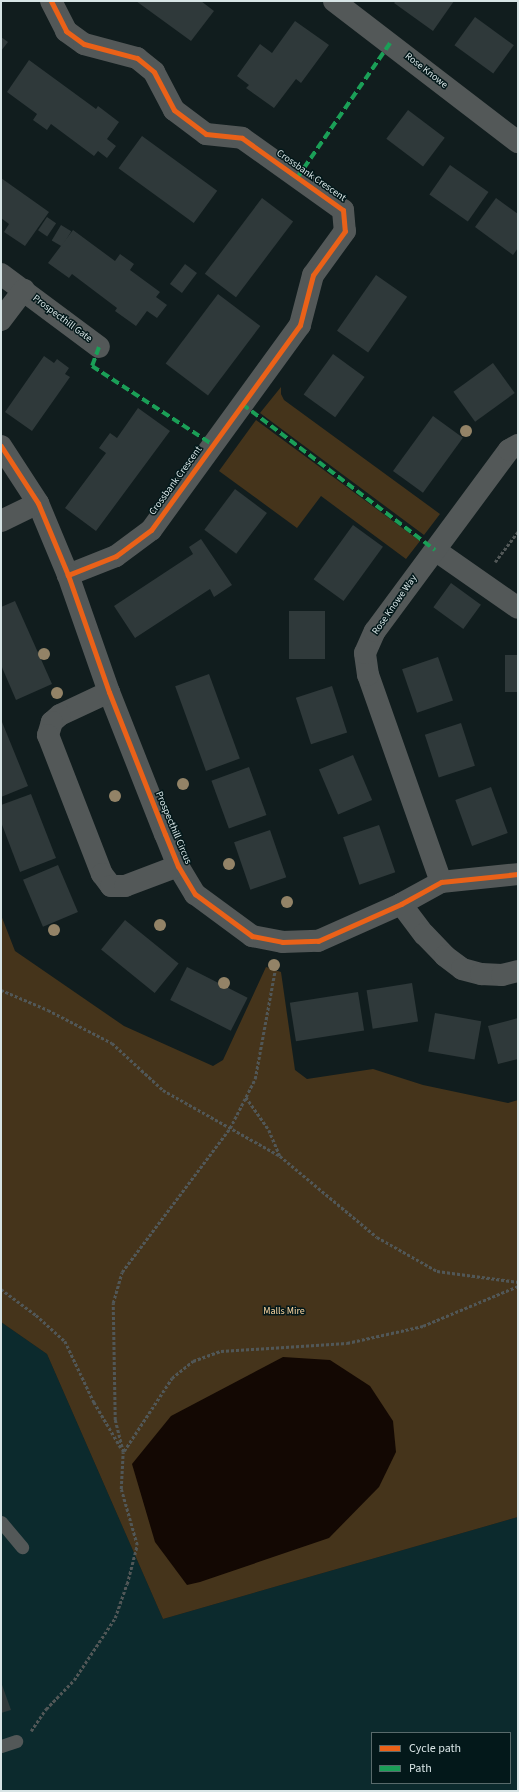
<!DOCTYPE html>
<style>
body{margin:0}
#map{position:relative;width:519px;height:1792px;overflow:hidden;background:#111d1e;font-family:"Source Sans 3",sans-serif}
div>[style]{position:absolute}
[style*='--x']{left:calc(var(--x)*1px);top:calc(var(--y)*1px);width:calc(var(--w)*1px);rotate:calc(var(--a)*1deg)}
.built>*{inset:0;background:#0c2a2d}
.green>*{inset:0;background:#45341b}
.water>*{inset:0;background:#130803}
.building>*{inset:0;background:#2f393a;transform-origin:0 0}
.path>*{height:2.5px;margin-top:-1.25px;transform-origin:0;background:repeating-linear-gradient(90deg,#515757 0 3px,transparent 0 5px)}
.lane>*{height:13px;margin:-6.5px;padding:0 6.5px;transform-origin:6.5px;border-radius:6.5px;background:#535858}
.street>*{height:22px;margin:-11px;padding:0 11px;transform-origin:11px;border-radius:11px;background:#535858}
.quiet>*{height:4px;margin-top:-2px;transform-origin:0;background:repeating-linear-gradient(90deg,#1a9f57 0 8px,transparent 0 12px)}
.cycleway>*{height:5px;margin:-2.5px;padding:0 2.5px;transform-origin:2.5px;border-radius:2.5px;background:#ea6118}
.trees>*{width:12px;height:12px;margin:-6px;border-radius:50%;background:#938367}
span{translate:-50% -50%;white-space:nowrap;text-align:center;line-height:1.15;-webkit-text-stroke:3px #03181a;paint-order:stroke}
.street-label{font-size:10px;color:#d7e4e5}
.park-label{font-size:10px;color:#fdd7a2}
.frame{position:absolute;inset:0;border:2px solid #d7e4e5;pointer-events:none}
.legend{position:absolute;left:371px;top:1732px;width:140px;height:52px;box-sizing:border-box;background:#03181a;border:1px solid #586a6b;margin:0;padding:5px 7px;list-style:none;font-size:12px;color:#d7e4e5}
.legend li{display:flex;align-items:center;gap:8px;height:20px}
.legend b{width:20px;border:1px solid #586a6b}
</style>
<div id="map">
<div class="built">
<i style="clip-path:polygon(evenodd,1px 1322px,47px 1354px,163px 1619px,518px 1517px,518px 1791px,1px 1791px,1px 1322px,372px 1733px,510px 1733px,510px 1783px,372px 1783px,372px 1733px)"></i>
</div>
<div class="green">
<i style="clip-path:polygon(281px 387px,281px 394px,284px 400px,440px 514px,424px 535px,260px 413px)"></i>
<i style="clip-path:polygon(256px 420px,420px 541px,406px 559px,321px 496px,297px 528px,219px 471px)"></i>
<i style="clip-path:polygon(1px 915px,15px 951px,124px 1026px,213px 1066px,223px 1060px,266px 967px,281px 972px,295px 1070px,307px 1079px,373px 1069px,423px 1085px,508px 1103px,518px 1100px,518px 1517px,163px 1619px,47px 1354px,1px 1322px)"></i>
</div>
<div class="water">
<i style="clip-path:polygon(283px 1357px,330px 1360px,370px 1386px,393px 1421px,396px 1452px,379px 1487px,329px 1538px,200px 1582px,187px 1585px,155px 1542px,132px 1464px,171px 1416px)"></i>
</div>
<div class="building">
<i style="clip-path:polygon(136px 1px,201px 1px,214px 11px,191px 41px)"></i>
<i style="clip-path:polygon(396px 1px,454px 1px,433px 31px,394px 3px)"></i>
<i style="left:475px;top:17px;width:48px;height:35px;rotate:36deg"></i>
<i style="clip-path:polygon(295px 21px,329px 45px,301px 83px,296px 79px,274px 108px,246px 88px,249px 85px,237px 76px,260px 44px,272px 53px)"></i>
<i style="clip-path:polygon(1px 37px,8px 42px,1px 51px)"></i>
<i style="clip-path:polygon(29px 60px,96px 109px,98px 106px,119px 122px,107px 139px,116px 146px,107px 158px,98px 151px,94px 156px,51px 124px,47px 130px,33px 120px,37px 114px,7px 92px)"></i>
<i style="left:408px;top:110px;width:46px;height:36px;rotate:37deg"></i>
<i style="left:142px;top:136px;width:93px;height:40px;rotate:36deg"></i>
<i style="left:450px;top:165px;width:47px;height:36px;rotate:35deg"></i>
<i style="clip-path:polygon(1px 178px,49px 212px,25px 246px,4px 232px,9px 224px,1px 218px)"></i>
<i style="left:262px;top:198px;width:39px;height:95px;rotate:37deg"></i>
<i style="clip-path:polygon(496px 198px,518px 214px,518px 248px,513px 255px,475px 227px)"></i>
<i style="left:47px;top:217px;width:11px;height:16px;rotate:34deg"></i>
<i style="left:61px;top:225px;width:12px;height:18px;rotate:31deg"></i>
<i style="clip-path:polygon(73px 230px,115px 261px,120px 254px,134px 264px,130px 270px,160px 292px,156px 297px,167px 305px,157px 318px,147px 311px,136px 326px,115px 311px,117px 308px,72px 274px,69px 278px,48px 263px)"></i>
<i style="left:185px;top:264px;width:15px;height:25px;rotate:37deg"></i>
<i style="left:376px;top:275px;width:38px;height:68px;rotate:35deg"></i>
<i style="left:218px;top:294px;width:53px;height:87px;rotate:37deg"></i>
<i style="left:333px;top:354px;width:39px;height:50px;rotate:36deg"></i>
<i style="clip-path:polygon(44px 356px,54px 363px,57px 359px,69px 368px,65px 374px,70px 377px,32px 431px,5px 412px)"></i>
<i style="left:493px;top:363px;width:37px;height:49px;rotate:54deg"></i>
<i style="clip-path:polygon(138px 408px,170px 431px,96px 531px,65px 508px,106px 453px,99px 448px,110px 433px,117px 438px)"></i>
<i style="left:433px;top:416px;width:37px;height:68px;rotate:36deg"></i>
<i style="left:235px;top:489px;width:40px;height:51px;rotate:37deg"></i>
<i style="left:353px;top:525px;width:37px;height:67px;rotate:36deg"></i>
<i style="clip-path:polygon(201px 539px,232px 585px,214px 597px,210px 589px,135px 638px,114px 606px,193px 554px,189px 547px)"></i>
<i style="left:451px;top:583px;width:37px;height:30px;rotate:36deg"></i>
<i style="clip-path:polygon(15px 601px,52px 684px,16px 700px,1px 665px,1px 607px)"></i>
<i style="left:289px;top:611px;width:36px;height:48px"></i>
<i style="left:505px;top:655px;width:13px;height:37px"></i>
<i style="left:438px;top:657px;width:46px;height:38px;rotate:71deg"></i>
<i style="left:209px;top:674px;width:90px;height:36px;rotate:70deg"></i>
<i style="left:332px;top:686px;width:49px;height:38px;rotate:72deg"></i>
<i style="clip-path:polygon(2px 722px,28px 786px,1px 797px,1px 723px)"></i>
<i style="left:461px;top:723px;width:45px;height:38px;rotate:72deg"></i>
<i style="left:353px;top:755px;width:49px;height:37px;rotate:67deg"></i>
<i style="left:249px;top:767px;width:51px;height:40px;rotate:70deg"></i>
<i style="left:491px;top:787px;width:49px;height:38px;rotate:70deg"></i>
<i style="clip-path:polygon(31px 794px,56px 858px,20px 872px,1px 822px,1px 805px)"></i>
<i style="left:379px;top:825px;width:50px;height:38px;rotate:71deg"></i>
<i style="left:270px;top:830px;width:50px;height:38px;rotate:71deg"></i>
<i style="left:58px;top:865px;width:51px;height:38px;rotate:67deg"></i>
<i style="left:125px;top:920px;width:69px;height:38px;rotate:39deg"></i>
<i style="left:187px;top:967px;width:68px;height:37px;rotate:27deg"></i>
<i style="left:412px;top:983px;width:39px;height:46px;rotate:81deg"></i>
<i style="left:358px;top:992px;width:39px;height:69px;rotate:81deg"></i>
<i style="left:435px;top:1013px;width:47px;height:39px;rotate:10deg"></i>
<i style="clip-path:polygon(518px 1018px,518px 1059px,498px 1064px,488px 1026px)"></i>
<i style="clip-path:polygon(1px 1682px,11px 1710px,1px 1713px)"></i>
</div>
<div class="path">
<i style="--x:495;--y:562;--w:38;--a:-53"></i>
<i style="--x:1;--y:990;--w:51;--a:23.1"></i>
<i style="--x:48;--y:1010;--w:72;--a:27.3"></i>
<i style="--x:112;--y:1043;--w:69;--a:42.7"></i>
<i style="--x:163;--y:1090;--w:134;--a:29.4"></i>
<i style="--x:280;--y:1156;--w:126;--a:39.9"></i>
<i style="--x:377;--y:1237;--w:69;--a:29.5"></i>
<i style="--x:437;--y:1271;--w:82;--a:7.7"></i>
<i style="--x:246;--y:1097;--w:40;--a:55.1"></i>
<i style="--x:269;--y:1130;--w:28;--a:67"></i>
<i style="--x:1;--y:1289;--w:44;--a:36.6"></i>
<i style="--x:36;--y:1315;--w:39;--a:42"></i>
<i style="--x:65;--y:1341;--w:68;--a:64.6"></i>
<i style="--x:94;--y:1402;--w:53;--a:59.6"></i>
<i style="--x:124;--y:1451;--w:87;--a:-56.7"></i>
<i style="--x:172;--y:1378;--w:27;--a:-39"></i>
<i style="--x:193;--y:1361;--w:30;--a:-20"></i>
<i style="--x:221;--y:1351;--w:126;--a:-3.6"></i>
<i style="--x:347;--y:1343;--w:78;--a:-12.6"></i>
<i style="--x:423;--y:1326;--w:103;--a:-22.8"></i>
<i style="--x:31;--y:1731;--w:27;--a:-56"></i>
<i style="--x:46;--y:1709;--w:40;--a:-46"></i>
<i style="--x:74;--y:1680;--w:74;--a:-56.5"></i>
<i style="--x:115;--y:1618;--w:36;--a:-71"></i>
<i style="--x:127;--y:1584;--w:40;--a:-75.6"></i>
<i style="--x:137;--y:1545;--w:58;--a:-105.9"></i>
<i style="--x:121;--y:1489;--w:37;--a:-87"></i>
<i style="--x:123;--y:1452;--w:33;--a:-104"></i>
<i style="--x:115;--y:1420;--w:117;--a:-91"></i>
<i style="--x:113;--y:1303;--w:32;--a:-74"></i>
<i style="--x:122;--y:1272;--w:180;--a:-53.1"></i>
<i style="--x:230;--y:1128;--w:55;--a:-63"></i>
<i style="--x:255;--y:1079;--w:116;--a:-79.6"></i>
</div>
<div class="lane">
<i style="--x:1;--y:1522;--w:33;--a:50"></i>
<i style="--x:1;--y:1746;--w:16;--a:-18"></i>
</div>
<div class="street">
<i style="--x:51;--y:1;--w:34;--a:63"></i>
<i style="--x:66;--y:31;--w:22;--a:36"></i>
<i style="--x:84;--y:44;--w:55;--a:14.8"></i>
<i style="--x:137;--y:58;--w:22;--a:39"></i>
<i style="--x:154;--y:72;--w:43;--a:62.2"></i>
<i style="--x:174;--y:110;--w:40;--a:37"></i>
<i style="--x:206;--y:134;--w:36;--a:6"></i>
<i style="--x:242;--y:138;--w:124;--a:35.5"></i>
<i style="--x:343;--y:210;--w:21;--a:85"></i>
<i style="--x:345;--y:231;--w:54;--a:126"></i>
<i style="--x:313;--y:275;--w:52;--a:104.6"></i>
<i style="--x:300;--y:325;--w:253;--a:126"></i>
<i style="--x:151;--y:530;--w:44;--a:143.4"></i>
<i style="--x:116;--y:556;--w:52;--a:158.4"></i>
<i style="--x:334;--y:1;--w:232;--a:37.5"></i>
<i style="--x:1;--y:274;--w:122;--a:36.7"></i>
<i style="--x:1;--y:320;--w:38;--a:-53"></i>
<i style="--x:1;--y:446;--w:68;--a:57"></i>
<i style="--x:38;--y:503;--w:78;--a:67.4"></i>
<i style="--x:68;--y:575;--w:124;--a:70.7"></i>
<i style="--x:109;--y:692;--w:153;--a:68.5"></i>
<i style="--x:165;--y:834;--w:35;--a:68"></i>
<i style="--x:178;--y:866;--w:33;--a:59"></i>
<i style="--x:195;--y:894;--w:71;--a:36.4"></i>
<i style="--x:252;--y:936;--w:31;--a:11"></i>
<i style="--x:282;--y:942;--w:36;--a:-2"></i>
<i style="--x:318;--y:941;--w:91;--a:-24"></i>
<i style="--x:401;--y:904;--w:46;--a:-28.8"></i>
<i style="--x:441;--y:882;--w:77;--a:-5.9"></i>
<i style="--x:1;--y:521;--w:41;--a:-25.9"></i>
<i style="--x:435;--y:550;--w:101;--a:34.9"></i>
<i style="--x:109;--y:692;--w:54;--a:154.9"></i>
<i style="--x:60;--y:715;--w:11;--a:139"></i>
<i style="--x:52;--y:722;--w:14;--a:107"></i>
<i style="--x:48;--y:735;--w:149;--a:68.8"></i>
<i style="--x:102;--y:874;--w:15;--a:53"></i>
<i style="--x:111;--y:886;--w:14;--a:0"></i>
<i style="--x:125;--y:886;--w:57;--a:-20.7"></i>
<i style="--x:441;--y:882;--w:219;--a:-109.4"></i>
<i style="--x:368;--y:675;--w:22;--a:-98"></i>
<i style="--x:365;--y:653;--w:24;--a:-66"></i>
<i style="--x:375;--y:631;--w:225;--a:-53.5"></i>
<i style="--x:509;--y:450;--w:10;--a:-29"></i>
<i style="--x:401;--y:904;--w:38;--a:53"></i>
<i style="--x:424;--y:934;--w:30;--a:46"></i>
<i style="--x:445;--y:956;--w:21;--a:37"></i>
<i style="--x:462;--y:969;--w:20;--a:15"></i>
<i style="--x:481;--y:974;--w:21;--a:3"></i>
<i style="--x:502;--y:975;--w:16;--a:-14"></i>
</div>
<div class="quiet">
<i style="--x:297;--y:178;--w:164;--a:-55.4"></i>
<i style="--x:99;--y:347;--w:20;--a:110"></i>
<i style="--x:92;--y:366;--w:145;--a:33.1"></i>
<i style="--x:242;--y:404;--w:242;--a:37.1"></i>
</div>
<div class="cycleway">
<i style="--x:51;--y:1;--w:34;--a:63"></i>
<i style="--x:66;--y:31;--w:22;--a:36"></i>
<i style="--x:84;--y:44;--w:55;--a:14.8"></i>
<i style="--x:137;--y:58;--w:22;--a:39"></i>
<i style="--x:154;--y:72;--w:43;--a:62.2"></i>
<i style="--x:174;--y:110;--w:40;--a:37"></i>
<i style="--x:206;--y:134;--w:36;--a:6"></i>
<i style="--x:242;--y:138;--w:124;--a:35.5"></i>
<i style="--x:343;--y:210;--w:21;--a:85"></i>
<i style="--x:345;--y:231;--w:54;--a:126"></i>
<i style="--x:313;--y:275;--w:52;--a:104.6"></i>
<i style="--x:300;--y:325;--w:253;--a:126"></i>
<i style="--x:151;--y:530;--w:44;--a:143.4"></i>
<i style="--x:116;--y:556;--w:52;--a:158.4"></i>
<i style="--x:1;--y:446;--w:68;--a:57"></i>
<i style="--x:38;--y:503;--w:78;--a:67.4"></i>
<i style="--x:68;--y:575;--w:124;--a:70.7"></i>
<i style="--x:109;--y:692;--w:153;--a:68.5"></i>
<i style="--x:165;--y:834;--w:35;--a:68"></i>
<i style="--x:178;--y:866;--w:33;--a:59"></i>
<i style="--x:195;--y:894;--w:71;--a:36.4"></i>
<i style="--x:252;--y:936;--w:31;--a:11"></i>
<i style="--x:282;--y:942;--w:36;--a:-2"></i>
<i style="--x:318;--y:941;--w:91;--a:-24"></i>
<i style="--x:401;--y:904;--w:46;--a:-28.8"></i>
<i style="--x:441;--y:882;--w:77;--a:-5.9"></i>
</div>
<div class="trees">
<i style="left:466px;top:431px"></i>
<i style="left:44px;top:654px"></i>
<i style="left:57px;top:693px"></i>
<i style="left:183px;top:784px"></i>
<i style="left:115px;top:796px"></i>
<i style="left:229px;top:864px"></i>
<i style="left:287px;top:902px"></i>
<i style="left:160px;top:925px"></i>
<i style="left:54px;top:930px"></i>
<i style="left:274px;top:965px"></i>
<i style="left:224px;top:983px"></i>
</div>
<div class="street-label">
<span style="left:426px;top:71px;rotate:38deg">Rose Knowe</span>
<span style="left:311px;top:176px;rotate:35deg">Crossbank Crescent</span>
<span style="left:62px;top:319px;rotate:37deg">Prospecthill Gate</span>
<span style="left:176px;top:481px;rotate:-54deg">Crossbank Crescent</span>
<span style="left:395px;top:605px;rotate:-55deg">Rose Knowe Way</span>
<span style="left:173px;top:828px;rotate:67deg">Prospecthill Circus</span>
</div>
<div class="park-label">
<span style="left:284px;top:1312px">Malls Mire</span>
</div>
<div class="frame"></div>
<ul class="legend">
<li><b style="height:5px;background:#ea6118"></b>Cycle path</li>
<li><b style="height:5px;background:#1a9f57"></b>Path</li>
</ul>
</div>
